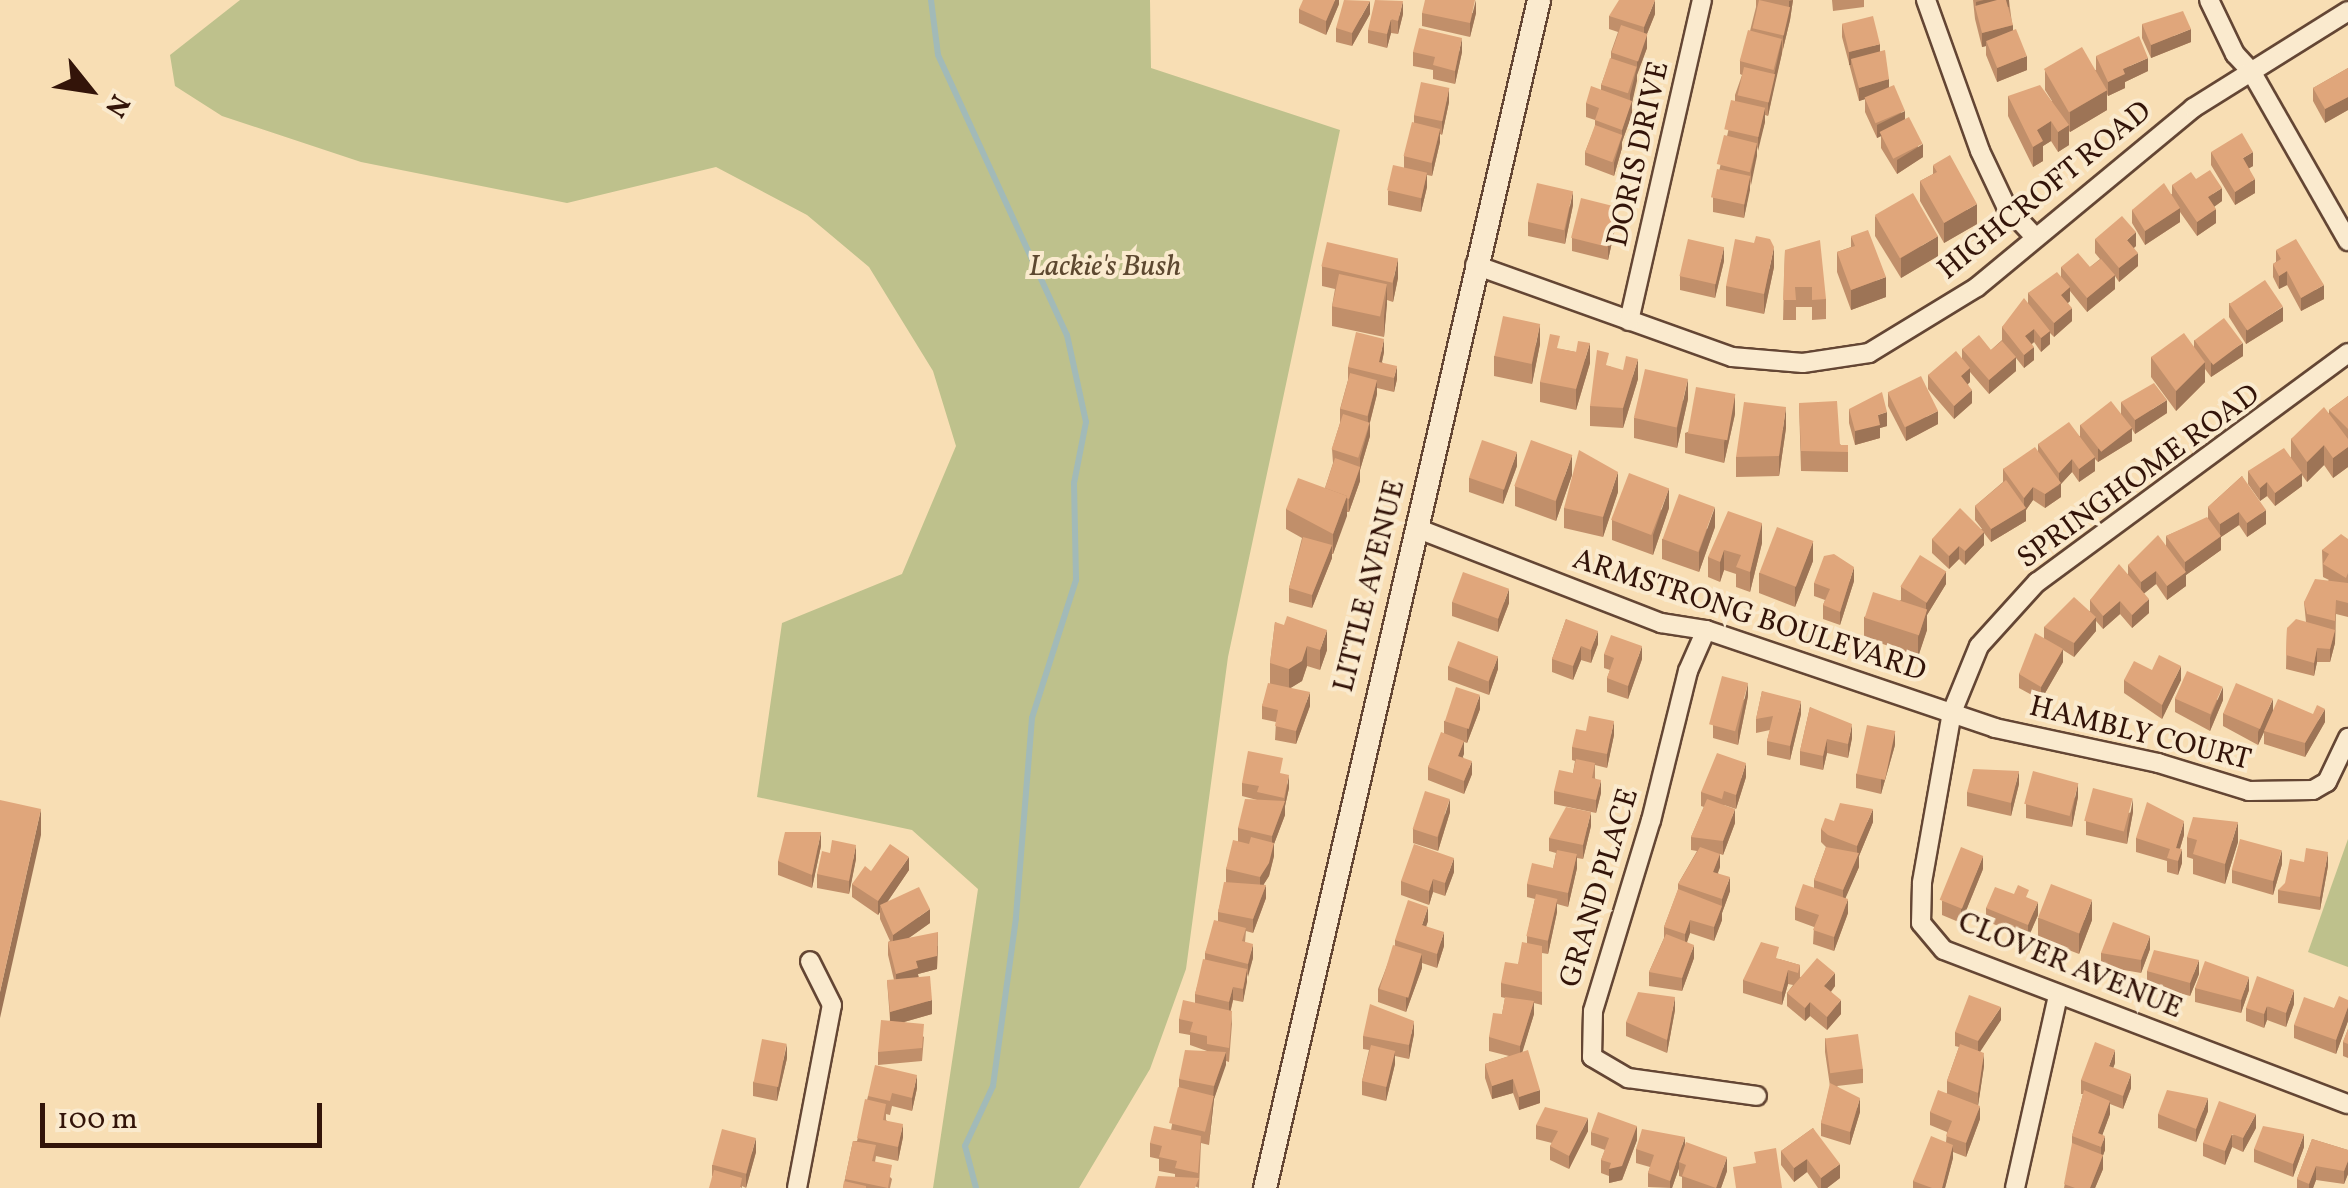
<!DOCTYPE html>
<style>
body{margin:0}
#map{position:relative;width:2348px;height:1188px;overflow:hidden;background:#f8deb4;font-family:Vollkorn,serif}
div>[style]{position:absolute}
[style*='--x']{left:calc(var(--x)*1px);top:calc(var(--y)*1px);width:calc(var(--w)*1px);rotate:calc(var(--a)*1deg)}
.green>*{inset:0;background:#bec18c}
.stream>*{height:6px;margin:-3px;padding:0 3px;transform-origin:3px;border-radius:3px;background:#a2bab8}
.roads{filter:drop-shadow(2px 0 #644634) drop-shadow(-2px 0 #644634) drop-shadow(0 2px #644634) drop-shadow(0 -2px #644634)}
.minor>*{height:18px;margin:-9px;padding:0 9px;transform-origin:9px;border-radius:9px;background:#faeace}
.tertiary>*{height:22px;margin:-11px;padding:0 11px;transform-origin:11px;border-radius:11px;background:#faeace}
.wall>*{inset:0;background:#c18f6a}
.shaded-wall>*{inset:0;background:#9d7456}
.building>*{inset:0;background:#e0a67b;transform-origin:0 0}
span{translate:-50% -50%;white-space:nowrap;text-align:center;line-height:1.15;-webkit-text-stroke:8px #faeace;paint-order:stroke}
.street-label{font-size:30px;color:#331409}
.park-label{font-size:30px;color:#5d4830;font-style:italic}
.north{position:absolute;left:40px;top:40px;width:100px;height:100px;-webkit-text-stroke:8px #faeace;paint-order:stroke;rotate:120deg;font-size:28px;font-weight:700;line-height:40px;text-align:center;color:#331409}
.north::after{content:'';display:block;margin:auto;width:35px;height:45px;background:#331409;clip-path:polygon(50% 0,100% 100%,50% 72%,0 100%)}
.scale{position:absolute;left:40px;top:1103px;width:282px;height:45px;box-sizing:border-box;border:5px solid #331409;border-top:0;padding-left:12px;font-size:30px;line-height:35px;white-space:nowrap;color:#331409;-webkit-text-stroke:8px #faeace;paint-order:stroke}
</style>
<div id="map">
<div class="green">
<i style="clip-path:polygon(240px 0,1150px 0,1151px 68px,1340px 130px,1228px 657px,1186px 969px,1150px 1069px,1079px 1188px,933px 1188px,978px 889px,912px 830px,757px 797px,782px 623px,902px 574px,956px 446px,933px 371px,869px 267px,807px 215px,716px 167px,567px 203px,361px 162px,222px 116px,175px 86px,170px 55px)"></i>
<i style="clip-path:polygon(2348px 839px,2348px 967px,2308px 952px)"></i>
</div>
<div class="stream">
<i style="--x:931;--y:0;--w:55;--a:82.7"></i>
<i style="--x:938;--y:55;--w:308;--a:65.3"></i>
<i style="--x:1067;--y:335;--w:89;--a:77.7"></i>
<i style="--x:1086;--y:422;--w:62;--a:101.1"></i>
<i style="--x:1074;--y:483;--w:97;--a:88.8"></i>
<i style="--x:1076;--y:580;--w:145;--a:107.7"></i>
<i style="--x:1032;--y:718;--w:201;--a:94.6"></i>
<i style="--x:1016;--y:918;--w:170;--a:97.8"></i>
<i style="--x:993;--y:1086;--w:66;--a:115"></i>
<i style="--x:965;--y:1146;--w:43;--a:75.3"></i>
</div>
<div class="roads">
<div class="minor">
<i style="--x:1926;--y:0;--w:160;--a:70.3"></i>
<i style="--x:1980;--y:151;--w:61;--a:64.7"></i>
<i style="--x:2006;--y:206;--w:41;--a:47"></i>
<i style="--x:2209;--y:0;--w:60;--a:64.3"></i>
<i style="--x:2235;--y:54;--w:23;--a:47"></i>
<i style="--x:2251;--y:71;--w:196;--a:60.3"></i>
<i style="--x:1475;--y:265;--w:273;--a:19.7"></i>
<i style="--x:1732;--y:357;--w:71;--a:4.8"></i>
<i style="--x:1803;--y:363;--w:67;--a:-8.6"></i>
<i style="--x:1869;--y:353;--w:127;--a:-31.4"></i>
<i style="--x:1977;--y:287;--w:281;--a:-39.6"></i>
<i style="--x:2193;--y:108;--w:183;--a:-32"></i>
<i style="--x:1629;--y:321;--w:329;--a:-77.2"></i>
<i style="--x:2348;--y:353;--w:386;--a:143.6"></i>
<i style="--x:2037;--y:582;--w:86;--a:132.2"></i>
<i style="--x:1979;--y:646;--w:71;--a:112.2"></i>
<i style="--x:1952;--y:712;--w:174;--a:100"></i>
<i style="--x:1922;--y:883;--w:40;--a:91.4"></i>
<i style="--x:1921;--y:923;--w:35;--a:50"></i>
<i style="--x:1944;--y:950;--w:432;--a:20.9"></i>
<i style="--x:1416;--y:528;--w:263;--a:21.2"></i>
<i style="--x:1661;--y:623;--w:46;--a:8.8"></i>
<i style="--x:1706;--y:630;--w:305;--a:18.7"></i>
<i style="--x:1995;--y:728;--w:167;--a:12.1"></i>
<i style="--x:2158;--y:763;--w:95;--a:17.1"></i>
<i style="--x:2249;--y:791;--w:64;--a:-0.9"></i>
<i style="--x:2313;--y:790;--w:16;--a:-30"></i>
<i style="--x:2327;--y:782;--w:49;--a:-64.5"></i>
<i style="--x:1706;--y:630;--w:45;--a:113.7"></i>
<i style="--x:1688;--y:671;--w:154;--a:103.9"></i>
<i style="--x:1651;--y:820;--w:200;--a:106.9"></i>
<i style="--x:1593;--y:1011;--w:46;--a:91.2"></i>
<i style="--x:1592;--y:1057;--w:42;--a:30.3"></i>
<i style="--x:1628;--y:1078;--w:130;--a:7.9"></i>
<i style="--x:797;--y:1188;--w:186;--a:-79.2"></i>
<i style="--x:832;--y:1005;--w:49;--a:-116.6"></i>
<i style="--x:2015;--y:1188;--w:198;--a:-77.4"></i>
</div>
<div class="tertiary">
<i style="--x:1265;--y:1188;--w:1219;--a:-77.01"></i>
</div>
</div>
<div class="wall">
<i style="clip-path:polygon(1339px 0,1339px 4px,1326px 35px,1299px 23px,1299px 9px)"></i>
<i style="clip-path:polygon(1756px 0,1793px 0,1790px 20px,1775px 82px,1768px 116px,1765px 115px,1765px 122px,1757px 150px,1744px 218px,1713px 212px,1713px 198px,1735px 101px,1735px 95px,1742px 75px,1740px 74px,1740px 61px,1750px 31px,1756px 7px)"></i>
<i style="clip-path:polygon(1832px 0,1864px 0,1864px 7px,1833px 11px)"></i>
<i style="clip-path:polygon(1973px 0,2009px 0,2013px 31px,2027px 70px,1997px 82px,1986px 55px,1986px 46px,1982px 47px,1975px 19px)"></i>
<i style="clip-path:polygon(1422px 13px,1476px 13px,1470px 37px,1422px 26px)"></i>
<i style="clip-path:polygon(1370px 14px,1352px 46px,1336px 42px,1336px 28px)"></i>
<i style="clip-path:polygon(1403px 14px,1398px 34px,1391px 33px,1387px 48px,1368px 43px,1368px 30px)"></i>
<i style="clip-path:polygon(1655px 14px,1647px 34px,1647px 48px,1637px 74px,1632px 103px,1632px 114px,1622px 142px,1622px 148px,1614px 176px,1585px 165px,1585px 152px,1595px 127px,1595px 120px,1586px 117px,1586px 103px,1601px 90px,1601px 85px,1611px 58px,1611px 52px,1618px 32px,1609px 29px,1609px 16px)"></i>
<i style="clip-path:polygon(1842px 24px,1880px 51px,1889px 87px,1923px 157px,1897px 174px,1881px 148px,1881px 136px,1877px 138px,1865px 112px,1865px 99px,1859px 101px,1842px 37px)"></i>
<i style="clip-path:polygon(2142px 24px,2191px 42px,2151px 58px,2142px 38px)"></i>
<i style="clip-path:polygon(1413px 52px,1462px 52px,1455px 84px,1433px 79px,1433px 70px,1413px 66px)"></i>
<i style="clip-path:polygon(2096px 56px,2148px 71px,2125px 82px,2125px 88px,2108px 96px,2107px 94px,2107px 110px,2070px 132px,2069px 131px,2069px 145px,2058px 152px,2051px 141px,2043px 146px,2043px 161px,2033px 167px,2008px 116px,2008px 96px,2052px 101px,2045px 90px,2045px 70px,2096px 70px)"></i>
<i style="clip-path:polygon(2348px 68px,2348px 110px,2325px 123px,2313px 101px,2313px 88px)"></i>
<i style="clip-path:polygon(1449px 102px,1442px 135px,1440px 134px,1440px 142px,1432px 176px,1427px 175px,1427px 187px,1421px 212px,1388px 205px,1388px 191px,1404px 168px,1404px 156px,1414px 123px,1414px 115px)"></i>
<i style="clip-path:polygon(2211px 152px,2253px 166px,2249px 168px,2255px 193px,2235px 205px,2211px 165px)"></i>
<i style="clip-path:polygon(1933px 165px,1977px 224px,1944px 243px,1920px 201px,1920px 181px,1933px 174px)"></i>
<i style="clip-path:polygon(2196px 179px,2222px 201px,2214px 207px,2216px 223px,2197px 236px,2180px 212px,2180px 222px,2145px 245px,2132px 223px,2132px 210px,2172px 194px,2172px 185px)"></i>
<i style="clip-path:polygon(1573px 205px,1565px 244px,1528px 236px,1528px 222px)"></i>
<i style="clip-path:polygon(1875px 216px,1938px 256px,1901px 278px,1875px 236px)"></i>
<i style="clip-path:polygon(1617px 220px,1608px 260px,1572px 251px,1572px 238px)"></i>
<i style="clip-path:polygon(1851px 236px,1886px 297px,1851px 310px,1837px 272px,1837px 252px,1851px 247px)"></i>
<i style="clip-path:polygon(2095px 239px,2136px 246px,2134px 248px,2138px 266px,2119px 282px,2115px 276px,2115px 289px,2087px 312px,2070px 291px,2070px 301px,2068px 303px,2072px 321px,2054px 337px,2050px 333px,2050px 344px,2041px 352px,2034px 342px,2032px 344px,2034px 360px,2024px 368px,2016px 358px,2016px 371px,1989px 394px,1970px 372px,1970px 382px,1968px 384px,1972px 403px,1954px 419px,1928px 389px,1928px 375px,1962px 359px,1962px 349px,1991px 350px,2002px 340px,2002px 327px,2028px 304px,2028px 293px,2061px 277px,2061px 267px,2090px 267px,2100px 259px,2095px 253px)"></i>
<i style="clip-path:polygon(1785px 250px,1826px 299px,1826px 319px,1812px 320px,1812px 307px,1796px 307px,1796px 320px,1783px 320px)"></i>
<i style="clip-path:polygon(2276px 250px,2324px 299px,2301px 311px,2287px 285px,2279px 289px,2273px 277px,2273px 264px,2276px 262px)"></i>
<i style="clip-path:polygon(1724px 261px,1715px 298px,1680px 290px,1680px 276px)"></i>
<i style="clip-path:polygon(1322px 266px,1398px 278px,1393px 302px,1387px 300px,1384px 337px,1332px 326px,1332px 306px,1335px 289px,1322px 286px)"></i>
<i style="clip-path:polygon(1774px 267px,1764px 314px,1726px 306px,1726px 286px)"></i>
<i style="clip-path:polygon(2229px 303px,2283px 321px,2246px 344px,2229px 317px)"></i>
<i style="clip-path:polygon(2194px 340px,2243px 356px,2211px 377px,2205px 369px,2205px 382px,2176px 411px,2151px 377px,2151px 357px,2194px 347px)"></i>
<i style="clip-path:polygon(1540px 344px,1532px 384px,1494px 376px,1494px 356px)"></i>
<i style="clip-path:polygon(1560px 349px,1576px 352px,1590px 363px,1576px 410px,1540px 402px,1540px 382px)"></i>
<i style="clip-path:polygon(1384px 352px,1382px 362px,1397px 379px,1394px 392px,1377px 388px,1377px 394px,1370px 422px,1370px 436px,1360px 470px,1360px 481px,1349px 512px,1347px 512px,1333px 554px,1332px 554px,1332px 558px,1312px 608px,1289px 602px,1289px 588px,1302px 538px,1286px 529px,1286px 509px,1325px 488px,1333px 463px,1332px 449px,1340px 423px,1340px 409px,1348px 380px,1348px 367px)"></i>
<i style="clip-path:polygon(1609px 366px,1638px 379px,1623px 428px,1590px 426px,1590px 406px)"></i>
<i style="clip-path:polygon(1888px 392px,1938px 424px,1906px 441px,1888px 406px)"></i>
<i style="clip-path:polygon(2348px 396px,2348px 467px,2333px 478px,2324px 465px,2307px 482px,2302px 475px,2302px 486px,2275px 506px,2267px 496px,2260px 501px,2248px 484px,2248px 471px,2291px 457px,2291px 439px,2329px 413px,2329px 410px)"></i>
<i style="clip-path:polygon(1688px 399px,1677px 448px,1634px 438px,1634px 418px)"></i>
<i style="clip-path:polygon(2121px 402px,2167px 413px,2135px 434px,2132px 429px,2132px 441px,2098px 462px,2095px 459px,2095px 471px,2079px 482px,2072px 472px,2061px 484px,2061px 497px,2045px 508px,2033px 500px,2026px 510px,2026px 521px,1991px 542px,1984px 533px,1984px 545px,1965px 565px,1959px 559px,1949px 569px,1932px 553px,1932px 539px,1982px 529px,1975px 520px,1975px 506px,2003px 482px,2003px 469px,2038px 451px,2038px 444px,2080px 436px,2080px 425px,2121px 414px)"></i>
<i style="clip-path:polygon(1799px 403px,1848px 452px,1848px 472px,1801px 471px)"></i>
<i style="clip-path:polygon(1849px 409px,1887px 426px,1880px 428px,1880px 438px,1855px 445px,1849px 423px)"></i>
<i style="clip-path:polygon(1735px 414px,1724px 463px,1685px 453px,1685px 433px)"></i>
<i style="clip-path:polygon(1786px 428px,1779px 476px,1736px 477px,1736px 457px)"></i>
<i style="clip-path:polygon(1517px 466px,1503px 504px,1469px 492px,1469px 478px)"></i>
<i style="clip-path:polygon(1572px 475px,1556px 521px,1515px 506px,1515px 486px)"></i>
<i style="clip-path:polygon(2242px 476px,2266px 524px,2247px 537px,2239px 525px,2221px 537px,2221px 550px,2186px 575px,2186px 586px,2167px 600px,2156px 584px,2144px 593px,2149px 613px,2132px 628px,2120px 614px,2103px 629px,2096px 621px,2096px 631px,2074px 657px,2063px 650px,2063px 662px,2041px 700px,2019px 688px,2019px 674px,2044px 638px,2044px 627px,2090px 611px,2090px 600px,2128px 574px,2128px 565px,2166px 546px,2166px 536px,2208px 518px,2208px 507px)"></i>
<i style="clip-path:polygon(1618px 492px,1603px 537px,1564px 528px,1564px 508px)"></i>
<i style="clip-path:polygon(1669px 508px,1653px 555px,1612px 540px,1612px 520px)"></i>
<i style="clip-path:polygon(1762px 523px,1762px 543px,1750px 592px,1736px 587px,1736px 574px,1724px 570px,1720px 582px,1708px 577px,1708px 557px)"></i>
<i style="clip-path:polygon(1715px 527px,1699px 572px,1662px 559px,1662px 539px)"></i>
<i style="clip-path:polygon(2348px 539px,2348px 617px,2336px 614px,2335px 643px,2330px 662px,2317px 662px,2314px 676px,2286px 669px,2287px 628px,2306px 622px,2304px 602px,2329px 580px,2323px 577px,2322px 550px)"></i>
<i style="clip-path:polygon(1813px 561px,1795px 607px,1759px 593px,1759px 573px)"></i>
<i style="clip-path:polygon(1854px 581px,1840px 625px,1823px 619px,1823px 605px,1825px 600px,1814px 596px,1814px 583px)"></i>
<i style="clip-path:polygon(1946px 584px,1927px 615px,1927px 630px,1918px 657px,1864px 637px,1864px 617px,1901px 600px,1901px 587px)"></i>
<i style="clip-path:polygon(1452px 602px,1509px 603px,1498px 632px,1452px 616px)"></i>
<i style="clip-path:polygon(1566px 619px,1598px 644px,1591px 663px,1581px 660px,1573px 680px,1552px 672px,1552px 659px)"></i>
<i style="clip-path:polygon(1275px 622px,1327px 650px,1320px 670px,1307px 666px,1302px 681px,1290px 688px,1310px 706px,1296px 744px,1275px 740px,1276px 722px,1262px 719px,1262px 706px,1270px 683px,1270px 663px)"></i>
<i style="clip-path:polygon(1604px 654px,1642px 659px,1628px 699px,1607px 692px,1607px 678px,1610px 670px,1604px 668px)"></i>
<i style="clip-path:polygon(1448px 666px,1498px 669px,1489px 695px,1448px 680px)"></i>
<i style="clip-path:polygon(2152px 670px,2181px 680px,2162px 719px,2124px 693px,2124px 680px)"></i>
<i style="clip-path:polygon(1762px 691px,1801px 714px,1790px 760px,1767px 755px,1767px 741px,1770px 730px,1756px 733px,1756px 719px)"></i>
<i style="clip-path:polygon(1748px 696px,1738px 745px,1713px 738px,1713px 725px)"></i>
<i style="clip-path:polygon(2175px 698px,2223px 700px,2210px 731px,2175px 712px)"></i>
<i style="clip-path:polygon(1810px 707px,1852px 738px,1848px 758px,1827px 753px,1823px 770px,1800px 765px,1800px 751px)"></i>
<i style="clip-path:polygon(1480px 709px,1467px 743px,1464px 742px,1463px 757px,1472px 774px,1464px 794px,1428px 780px,1428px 767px,1444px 733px,1444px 721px)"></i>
<i style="clip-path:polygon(2273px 711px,2325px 722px,2305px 757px,2264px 744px,2264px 732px,2258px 745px,2223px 726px,2223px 713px)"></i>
<i style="clip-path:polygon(1614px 735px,1607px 768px,1595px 765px,1595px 778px,1601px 793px,1596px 813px,1554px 804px,1554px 791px,1573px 773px,1575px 761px,1572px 760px,1572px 747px)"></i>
<i style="clip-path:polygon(1895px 745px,1881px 794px,1856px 788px,1856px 774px)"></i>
<i style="clip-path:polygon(1283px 774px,1289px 788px,1285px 806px,1285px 815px,1274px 844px,1274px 856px,1269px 876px,1264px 884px,1266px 898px,1253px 933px,1246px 931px,1245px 942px,1253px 958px,1247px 977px,1243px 1002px,1233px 1000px,1231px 1010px,1232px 1024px,1229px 1062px,1226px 1061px,1214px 1099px,1209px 1145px,1201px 1143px,1199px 1188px,1175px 1177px,1175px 1174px,1159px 1171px,1159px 1159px,1150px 1157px,1150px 1143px,1171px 1130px,1179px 1088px,1179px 1079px,1207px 1051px,1190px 1045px,1190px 1035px,1179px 1033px,1179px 1019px,1195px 1003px,1195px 994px,1205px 959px,1205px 953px,1218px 921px,1218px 912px,1226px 882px,1226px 869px,1238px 841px,1238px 828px,1257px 800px,1242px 796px,1242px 783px)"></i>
<i style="clip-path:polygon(1746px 777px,1736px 809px,1724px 805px,1735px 823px,1723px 855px,1720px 854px,1720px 867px,1718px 873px,1730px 891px,1722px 913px,1722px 920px,1714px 941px,1690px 933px,1687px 942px,1694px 958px,1682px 991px,1649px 986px,1649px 972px,1664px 938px,1664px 927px,1678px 890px,1678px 884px,1697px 851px,1691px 850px,1691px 837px,1704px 807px,1701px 806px,1701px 792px)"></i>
<i style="clip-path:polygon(2019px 784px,2011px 816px,1967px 806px,1967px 792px)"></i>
<i style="clip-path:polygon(2078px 797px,2072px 827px,2026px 818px,2026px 804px)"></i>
<i style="clip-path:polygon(1450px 812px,1438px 851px,1413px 843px,1413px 829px)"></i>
<i style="clip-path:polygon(2133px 812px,2127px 844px,2086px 835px,2086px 821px)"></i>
<i style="clip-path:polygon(1834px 821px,1873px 822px,1859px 856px,1859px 867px,1845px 898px,1848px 913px,1834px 951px,1813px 944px,1814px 927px,1795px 920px,1795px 907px,1814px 888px,1814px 880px,1826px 847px,1821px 842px,1821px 829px)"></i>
<i style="clip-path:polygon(1591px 826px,1583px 859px,1577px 858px,1577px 868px,1568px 907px,1557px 904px,1557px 912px,1548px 954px,1542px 953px,1542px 1005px,1534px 1003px,1534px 1014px,1522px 1052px,1540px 1103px,1519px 1110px,1513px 1093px,1492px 1099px,1485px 1078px,1485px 1064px,1509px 1056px,1489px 1051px,1489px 1037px,1502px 1014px,1505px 998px,1501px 997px,1501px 983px,1518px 964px,1527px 943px,1527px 936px,1535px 899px,1527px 897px,1527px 884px,1553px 868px,1556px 853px,1549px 851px,1549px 838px)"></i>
<i style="clip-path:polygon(2184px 835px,2180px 849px,2182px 863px,2178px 875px,2167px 872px,2167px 861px,2136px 852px,2136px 838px)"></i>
<i style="clip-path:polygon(2187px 837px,2238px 842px,2225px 884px,2193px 874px,2193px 859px,2187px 857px)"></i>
<i style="clip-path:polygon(821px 846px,812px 888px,778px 875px,778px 861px)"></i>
<i style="clip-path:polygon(856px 859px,849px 894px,817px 888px,817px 874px)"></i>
<i style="clip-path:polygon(2282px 864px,2273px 895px,2232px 883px,2232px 870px)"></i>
<i style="clip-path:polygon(2328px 866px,2320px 910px,2278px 903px,2278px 890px)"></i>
<i style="clip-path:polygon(1983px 869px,1961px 923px,1942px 915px,1942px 901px)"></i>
<i style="clip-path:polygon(909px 870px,887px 902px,930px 923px,909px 938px,938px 946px,937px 969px,918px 974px,932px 1014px,904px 1022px,924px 1037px,922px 1061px,878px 1065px,878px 1052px,890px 1020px,887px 980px,894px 980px,888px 955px,888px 942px,890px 941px,880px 919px,880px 912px,878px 915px,852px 897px,852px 884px,871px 871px)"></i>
<i style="clip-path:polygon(1454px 872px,1445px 896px,1433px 892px,1429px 905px,1401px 895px,1401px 881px)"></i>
<i style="clip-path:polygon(2014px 894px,2038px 915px,2028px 938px,1986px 921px,1986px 908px)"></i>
<i style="clip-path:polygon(2038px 918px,2092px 920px,2079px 954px,2038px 938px)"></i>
<i style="clip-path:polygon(1428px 921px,1426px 926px,1444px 946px,1437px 968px,1422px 963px,1422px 968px,1406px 1012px,1378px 1002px,1378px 989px,1395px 945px,1395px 940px)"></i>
<i style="clip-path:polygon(2150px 949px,2141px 973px,2101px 966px,2101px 953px)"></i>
<i style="clip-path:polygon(1779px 959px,1800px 965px,1800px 977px,1835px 986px,1831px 992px,1841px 1014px,1827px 1030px,1810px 1016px,1805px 1021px,1787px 1006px,1787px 993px,1793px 985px,1788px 984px,1782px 1005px,1743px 993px,1743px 980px)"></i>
<i style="clip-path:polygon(2147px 971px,2199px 974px,2190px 996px,2147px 984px)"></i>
<i style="clip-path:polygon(2195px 988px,2249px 990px,2241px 1013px,2195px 1002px)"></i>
<i style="clip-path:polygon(2348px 1000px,2348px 1021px,2336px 1054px,2294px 1038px,2294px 1025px,2334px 1008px)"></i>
<i style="clip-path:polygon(2294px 1004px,2286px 1027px,2267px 1020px,2264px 1028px,2246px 1021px,2246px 1008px)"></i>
<i style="clip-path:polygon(1675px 1010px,1667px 1053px,1626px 1036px,1626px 1022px)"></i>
<i style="clip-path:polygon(2001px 1020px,1980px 1051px,1984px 1066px,1978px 1105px,1980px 1119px,1966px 1157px,1953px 1152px,1953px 1158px,1945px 1188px,1913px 1188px,1913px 1181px,1946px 1142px,1947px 1132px,1930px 1125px,1930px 1112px,1947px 1093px,1947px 1081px,1959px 1047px,1955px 1046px,1955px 1032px)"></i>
<i style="clip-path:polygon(2348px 1029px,2348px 1058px,2343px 1056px,2343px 1042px)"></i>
<i style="clip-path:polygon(1414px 1034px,1409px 1059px,1395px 1056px,1395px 1064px,1386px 1101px,1362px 1095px,1362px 1081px,1369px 1050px,1363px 1049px,1363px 1036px)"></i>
<i style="clip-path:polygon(1825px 1038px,1863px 1069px,1863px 1083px,1837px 1086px,1860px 1112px,1850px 1145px,1821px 1136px,1821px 1123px,1830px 1086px,1825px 1052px)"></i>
<i style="clip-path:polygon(787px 1058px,777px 1101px,753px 1096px,753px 1082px)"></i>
<i style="clip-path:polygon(2115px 1063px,2113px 1068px,2131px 1088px,2123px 1109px,2110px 1104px,2110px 1114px,2102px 1135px,2105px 1150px,2103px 1155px,2103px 1169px,2095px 1188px,2064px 1188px,2072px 1147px,2072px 1136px,2083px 1094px,2081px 1094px,2081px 1080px)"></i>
<i style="clip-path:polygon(917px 1088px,912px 1111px,892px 1106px,890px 1115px,886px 1114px,886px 1120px,903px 1137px,898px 1161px,876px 1156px,875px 1162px,892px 1179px,890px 1188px,843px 1188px,853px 1141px,857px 1141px,868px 1096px)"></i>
<i style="clip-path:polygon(2208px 1111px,2196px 1142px,2158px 1128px,2158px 1114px)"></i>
<i style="clip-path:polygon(1536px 1125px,1588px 1131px,1569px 1169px,1550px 1160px,1550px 1146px,1552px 1143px,1536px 1139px)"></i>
<i style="clip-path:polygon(1813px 1128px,1840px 1178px,1827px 1188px,1818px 1188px,1807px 1172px,1794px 1182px,1781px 1165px,1781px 1151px)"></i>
<i style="clip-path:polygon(2256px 1128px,2243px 1152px,2232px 1147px,2225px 1165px,2203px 1156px,2203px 1143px)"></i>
<i style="clip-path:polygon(1591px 1132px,1637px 1140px,1622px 1180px,1609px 1183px,1609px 1176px,1601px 1173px,1601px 1160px,1605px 1150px,1591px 1145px)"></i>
<i style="clip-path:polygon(2312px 1139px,2348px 1150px,2348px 1174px,2344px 1184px,2316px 1180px,2313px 1188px,2297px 1188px,2297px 1179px)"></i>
<i style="clip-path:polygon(1685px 1146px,1727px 1171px,1721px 1188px,1682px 1188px,1682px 1177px,1679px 1176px,1679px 1168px,1672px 1188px,1648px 1187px,1648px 1173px,1650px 1167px,1636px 1163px,1636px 1149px)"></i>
<i style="clip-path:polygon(2304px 1147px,2293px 1177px,2254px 1162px,2254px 1149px)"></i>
<i style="clip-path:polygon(756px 1152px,746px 1188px,742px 1186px,742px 1188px,712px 1176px,712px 1165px)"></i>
</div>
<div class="shaded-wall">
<i style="clip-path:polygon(1335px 0,1339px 0,1339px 4px,1326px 35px,1326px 21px)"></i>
<i style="clip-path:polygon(1476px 0,1476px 13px,1470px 37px,1470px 23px)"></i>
<i style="clip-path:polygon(1655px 0,1655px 14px,1644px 41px,1644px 27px)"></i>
<i style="clip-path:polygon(1793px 0,1790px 20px,1783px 49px,1783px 35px,1789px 9px,1789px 1px)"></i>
<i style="clip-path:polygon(1984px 0,2009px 0,2009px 7px,1976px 8px,1976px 2px)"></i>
<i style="clip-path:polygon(1370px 1px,1370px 14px,1352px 46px,1352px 33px)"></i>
<i style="clip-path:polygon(1403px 1px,1403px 14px,1398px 34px,1398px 21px)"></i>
<i style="clip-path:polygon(1391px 19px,1391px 33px,1387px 48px,1387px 34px)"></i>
<i style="clip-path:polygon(2013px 25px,2013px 39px,1986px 41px,1986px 46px,1982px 47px,1982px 33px)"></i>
<i style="clip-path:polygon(2191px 29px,2191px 42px,2151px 58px,2151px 45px)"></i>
<i style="clip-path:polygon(1647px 34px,1647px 48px,1637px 75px,1637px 61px)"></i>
<i style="clip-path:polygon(1462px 38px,1462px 52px,1455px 84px,1455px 71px)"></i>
<i style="clip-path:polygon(1782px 39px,1782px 53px,1768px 116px,1768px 102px)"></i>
<i style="clip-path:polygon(1880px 44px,1880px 58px,1851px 59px,1851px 65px,1849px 65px,1849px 52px)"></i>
<i style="clip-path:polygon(2027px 56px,2027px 70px,1997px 82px,1997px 68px)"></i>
<i style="clip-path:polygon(2148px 58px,2148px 71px,2125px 82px,2125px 88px,2108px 96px,2108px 82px,2123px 69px)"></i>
<i style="clip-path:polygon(1637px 67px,1637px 81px,1632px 103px,1632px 114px,1622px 142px,1622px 148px,1614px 176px,1614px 163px,1622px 136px,1622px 130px,1630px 105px,1630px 95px)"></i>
<i style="clip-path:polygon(1889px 79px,1889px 92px,1859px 101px,1859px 88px)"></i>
<i style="clip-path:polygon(1449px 88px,1449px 102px,1442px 135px,1442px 121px)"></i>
<i style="clip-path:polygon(2107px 90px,2107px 110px,2070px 132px,2070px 112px)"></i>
<i style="clip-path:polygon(2348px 97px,2348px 110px,2325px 123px,2325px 109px)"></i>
<i style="clip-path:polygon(1765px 108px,1765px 122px,1758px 151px,1758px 137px)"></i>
<i style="clip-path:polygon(1905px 111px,1905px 125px,1877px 138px,1877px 125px)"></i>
<i style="clip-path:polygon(2051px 121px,2051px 141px,2043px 146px,2043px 161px,2033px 167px,2033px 147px,2037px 130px)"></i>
<i style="clip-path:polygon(2069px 125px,2069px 145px,2058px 152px,2058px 132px)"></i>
<i style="clip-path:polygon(1440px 129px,1440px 142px,1432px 176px,1432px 163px)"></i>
<i style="clip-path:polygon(1757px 143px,1757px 156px,1751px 185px,1751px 172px)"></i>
<i style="clip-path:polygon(1923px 144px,1923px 157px,1897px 174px,1897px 160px)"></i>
<i style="clip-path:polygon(2253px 152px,2253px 166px,2243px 172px,2243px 158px)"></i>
<i style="clip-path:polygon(1427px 173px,1427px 187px,1421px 212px,1421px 199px)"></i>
<i style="clip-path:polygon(1750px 176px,1750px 190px,1744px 218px,1744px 205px)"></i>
<i style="clip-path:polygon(2255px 179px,2255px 193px,2235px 205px,2235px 192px)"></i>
<i style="clip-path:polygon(2222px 188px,2222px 201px,2208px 211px,2208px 197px)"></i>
<i style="clip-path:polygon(1573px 191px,1573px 205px,1565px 244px,1565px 231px)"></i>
<i style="clip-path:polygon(1977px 204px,1977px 224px,1944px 243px,1944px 223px)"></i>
<i style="clip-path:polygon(1617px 207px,1617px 220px,1608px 260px,1608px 246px)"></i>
<i style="clip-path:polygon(2180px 208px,2180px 222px,2145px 245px,2145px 231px)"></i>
<i style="clip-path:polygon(2216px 209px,2216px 223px,2197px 236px,2197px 222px)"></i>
<i style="clip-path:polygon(2136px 232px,2136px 246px,2127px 253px,2127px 240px)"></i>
<i style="clip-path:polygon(1938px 236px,1938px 256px,1901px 278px,1901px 258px)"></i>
<i style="clip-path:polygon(1724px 247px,1724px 261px,1715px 298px,1715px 285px)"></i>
<i style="clip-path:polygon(1774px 247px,1774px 267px,1764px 314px,1764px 294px)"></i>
<i style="clip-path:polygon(2138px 253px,2138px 266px,2119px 282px,2119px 268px)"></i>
<i style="clip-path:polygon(1398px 258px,1398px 278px,1393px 302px,1393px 282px)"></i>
<i style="clip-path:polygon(2287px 271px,2287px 285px,2279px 289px,2279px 276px)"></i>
<i style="clip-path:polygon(2115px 275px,2115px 289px,2087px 312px,2087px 298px)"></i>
<i style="clip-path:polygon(1886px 277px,1886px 297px,1851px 310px,1851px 290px)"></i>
<i style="clip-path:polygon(1387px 284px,1387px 304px,1384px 337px,1384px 317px)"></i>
<i style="clip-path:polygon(2324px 285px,2324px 299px,2301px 311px,2301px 298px)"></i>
<i style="clip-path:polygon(2070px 287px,2070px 301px,2061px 309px,2061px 295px)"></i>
<i style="clip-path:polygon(2283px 307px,2283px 321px,2246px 344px,2246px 330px)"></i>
<i style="clip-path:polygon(2072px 308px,2072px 321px,2054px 337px,2054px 323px)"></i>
<i style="clip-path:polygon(1540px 324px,1540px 344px,1532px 384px,1532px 364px)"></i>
<i style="clip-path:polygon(2034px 329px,2034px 342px,2025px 349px,2025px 336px)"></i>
<i style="clip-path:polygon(2050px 331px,2050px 344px,2041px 352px,2041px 338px)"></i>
<i style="clip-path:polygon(1384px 339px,1384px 352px,1379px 375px,1379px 362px)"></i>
<i style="clip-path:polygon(1590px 343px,1590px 363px,1576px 410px,1576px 389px)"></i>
<i style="clip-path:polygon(2243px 343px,2243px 356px,2211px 377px,2211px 363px)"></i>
<i style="clip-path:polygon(2034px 347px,2034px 360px,2024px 368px,2024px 355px)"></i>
<i style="clip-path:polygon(2016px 357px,2016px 371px,1989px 394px,1989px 380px)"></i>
<i style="clip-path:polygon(1638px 359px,1638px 379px,1623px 428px,1623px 408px)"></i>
<i style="clip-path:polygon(2205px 362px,2205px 382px,2176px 411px,2176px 391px)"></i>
<i style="clip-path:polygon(1397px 366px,1397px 379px,1394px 392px,1394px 378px)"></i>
<i style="clip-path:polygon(1970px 368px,1970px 382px,1961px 390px,1961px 376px)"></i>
<i style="clip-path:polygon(1688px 379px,1688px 399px,1677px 448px,1677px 428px)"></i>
<i style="clip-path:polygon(1377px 380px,1377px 394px,1368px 430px,1368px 416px)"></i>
<i style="clip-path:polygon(1972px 390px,1972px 403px,1954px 419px,1954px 406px)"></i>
<i style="clip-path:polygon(1735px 394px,1735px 414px,1724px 463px,1724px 443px)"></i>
<i style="clip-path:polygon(2167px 400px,2167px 413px,2135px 434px,2135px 420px)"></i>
<i style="clip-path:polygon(1786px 407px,1786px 428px,1779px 476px,1779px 456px)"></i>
<i style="clip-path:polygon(1938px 411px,1938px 424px,1906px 441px,1906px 427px)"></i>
<i style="clip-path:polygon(1887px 412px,1887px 426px,1880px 428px,1880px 438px,1855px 445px,1855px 431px,1878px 415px)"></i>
<i style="clip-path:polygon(1370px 423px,1370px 436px,1360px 470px,1360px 481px,1349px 512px,1349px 499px,1360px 468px,1360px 458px)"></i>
<i style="clip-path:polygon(2132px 428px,2132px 441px,2098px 462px,2098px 449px)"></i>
<i style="clip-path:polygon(2324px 445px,2324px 465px,2307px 482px,2307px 462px)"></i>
<i style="clip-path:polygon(2348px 447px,2348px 467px,2333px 478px,2333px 458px)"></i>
<i style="clip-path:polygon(1517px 452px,1517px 466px,1503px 504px,1503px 490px)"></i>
<i style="clip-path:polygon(1572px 455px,1572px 475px,1556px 521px,1556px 501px)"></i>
<i style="clip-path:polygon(2095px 457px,2095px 471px,2079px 482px,2079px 469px)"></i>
<i style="clip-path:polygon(2072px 459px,2072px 472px,2061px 484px,2061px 497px,2045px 508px,2045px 494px,2059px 485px,2059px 473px)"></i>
<i style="clip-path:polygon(1618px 472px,1618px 492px,1603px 537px,1603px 517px)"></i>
<i style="clip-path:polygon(2302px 473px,2302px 486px,2275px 506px,2275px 493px)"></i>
<i style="clip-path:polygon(2267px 482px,2267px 496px,2260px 501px,2260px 488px)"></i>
<i style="clip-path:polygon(2033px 487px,2033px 500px,2026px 510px,2026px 521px,1991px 542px,1991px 529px,2024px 509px,2024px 498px)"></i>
<i style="clip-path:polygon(1669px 488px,1669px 508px,1653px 555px,1653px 535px)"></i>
<i style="clip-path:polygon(1347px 496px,1347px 516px,1333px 554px,1333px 534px)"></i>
<i style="clip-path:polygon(1715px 507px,1715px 527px,1699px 572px,1699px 552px)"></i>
<i style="clip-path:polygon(2266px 510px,2266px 524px,2247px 537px,2247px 523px)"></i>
<i style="clip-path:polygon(2239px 512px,2239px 525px,2221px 537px,2221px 550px,2186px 575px,2186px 586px,2167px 600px,2167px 586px,2185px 573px,2185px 562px,2220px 537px,2220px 524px)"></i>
<i style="clip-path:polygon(1762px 523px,1762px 543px,1750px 592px,1750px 572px)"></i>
<i style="clip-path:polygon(1984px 532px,1984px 545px,1965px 565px,1965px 551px)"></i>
<i style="clip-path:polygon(1813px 541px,1813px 561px,1795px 607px,1795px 587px)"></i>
<i style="clip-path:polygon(1332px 545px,1332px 558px,1312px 608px,1312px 595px)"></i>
<i style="clip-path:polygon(1959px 546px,1959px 559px,1949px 569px,1949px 556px)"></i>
<i style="clip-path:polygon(1724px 550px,1724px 570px,1720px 582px,1720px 562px)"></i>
<i style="clip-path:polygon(1854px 567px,1854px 581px,1840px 625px,1840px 612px)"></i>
<i style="clip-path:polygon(1946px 571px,1946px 584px,1927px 615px,1927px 630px,1918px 657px,1918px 637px,1926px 613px,1926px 603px)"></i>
<i style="clip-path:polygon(2156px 571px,2156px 584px,2141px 596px,2141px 582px)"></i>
<i style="clip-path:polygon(1509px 589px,1509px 603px,1498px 632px,1498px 619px)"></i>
<i style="clip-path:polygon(2149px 599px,2149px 613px,2132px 628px,2132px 615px)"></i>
<i style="clip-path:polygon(2336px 600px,2335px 643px,2330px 662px,2330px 649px,2335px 631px)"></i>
<i style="clip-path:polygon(2120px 601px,2120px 614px,2103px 629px,2103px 616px)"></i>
<i style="clip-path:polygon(2096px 617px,2096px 631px,2074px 657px,2074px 643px)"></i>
<i style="clip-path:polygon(1327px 630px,1327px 650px,1320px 670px,1320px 650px)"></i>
<i style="clip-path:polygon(1598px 631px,1598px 644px,1591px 663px,1591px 650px)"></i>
<i style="clip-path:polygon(1307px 646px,1307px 666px,1302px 681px,1289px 689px,1289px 669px)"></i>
<i style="clip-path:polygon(1581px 646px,1581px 660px,1573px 680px,1573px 666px)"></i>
<i style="clip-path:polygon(1642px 646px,1642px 659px,1628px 699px,1628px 686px)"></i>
<i style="clip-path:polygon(2317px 648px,2317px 662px,2314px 676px,2314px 663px)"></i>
<i style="clip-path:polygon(2063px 649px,2063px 662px,2041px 700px,2041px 687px)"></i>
<i style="clip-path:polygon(1498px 656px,1498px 669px,1489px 695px,1489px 681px)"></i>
<i style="clip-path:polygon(2181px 666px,2181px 680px,2162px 719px,2162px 705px)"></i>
<i style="clip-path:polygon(1748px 683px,1748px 696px,1738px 745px,1738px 731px)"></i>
<i style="clip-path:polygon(2223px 687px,2223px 700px,2210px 731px,2210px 718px)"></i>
<i style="clip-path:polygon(1310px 692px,1310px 706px,1296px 744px,1296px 731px)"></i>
<i style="clip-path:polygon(1480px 695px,1480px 709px,1467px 743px,1467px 729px)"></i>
<i style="clip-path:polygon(2273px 699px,2273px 712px,2258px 745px,2258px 732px)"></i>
<i style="clip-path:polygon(1801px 701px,1801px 714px,1790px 760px,1790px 746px)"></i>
<i style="clip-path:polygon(2325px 709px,2325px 722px,2305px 757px,2305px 743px)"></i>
<i style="clip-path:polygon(1614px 721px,1614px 735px,1607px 768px,1607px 754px)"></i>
<i style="clip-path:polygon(1852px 724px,1852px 738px,1848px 758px,1848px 744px)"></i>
<i style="clip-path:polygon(1895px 731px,1895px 745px,1881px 794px,1881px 780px)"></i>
<i style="clip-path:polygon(1827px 739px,1827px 753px,1823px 770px,1823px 756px)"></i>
<i style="clip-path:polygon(1464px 741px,1464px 754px,1458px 769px,1458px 756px)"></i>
<i style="clip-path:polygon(1472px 761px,1472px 774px,1464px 794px,1464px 781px)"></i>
<i style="clip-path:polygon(1746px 763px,1746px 777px,1736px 809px,1736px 795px)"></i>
<i style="clip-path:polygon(2019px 771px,2019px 784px,2011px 816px,2011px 803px)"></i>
<i style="clip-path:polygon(1289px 775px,1289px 788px,1285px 806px,1285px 815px,1274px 844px,1274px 856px,1269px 876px,1260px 890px,1260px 877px,1272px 849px,1272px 836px,1284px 804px)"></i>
<i style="clip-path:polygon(1601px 780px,1601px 793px,1596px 813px,1596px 800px)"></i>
<i style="clip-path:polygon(2078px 783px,2078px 797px,2072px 827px,2072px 813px)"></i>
<i style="clip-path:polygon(1450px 799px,1450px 812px,1438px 851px,1438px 837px)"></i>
<i style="clip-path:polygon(2133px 799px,2133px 812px,2127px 844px,2127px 831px)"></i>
<i style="clip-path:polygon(41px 809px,41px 835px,0 1018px,0 992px)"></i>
<i style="clip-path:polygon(1735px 809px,1735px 823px,1723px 855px,1723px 841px)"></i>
<i style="clip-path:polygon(1873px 809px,1873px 822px,1859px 856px,1859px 867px,1843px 904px,1843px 890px,1857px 857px,1857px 846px)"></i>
<i style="clip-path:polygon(1591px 812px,1591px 826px,1583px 859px,1583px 845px)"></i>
<i style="clip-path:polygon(2184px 821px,2184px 835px,2176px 861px,2176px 848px)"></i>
<i style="clip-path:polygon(2238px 822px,2238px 842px,2225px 884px,2225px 864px)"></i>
<i style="clip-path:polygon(821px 832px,821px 846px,812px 888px,812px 875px)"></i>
<i style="clip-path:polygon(856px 845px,856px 859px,849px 894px,849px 881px)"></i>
<i style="clip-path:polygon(2182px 849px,2182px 863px,2178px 875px,2178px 861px)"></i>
<i style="clip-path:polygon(2282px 850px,2282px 864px,2273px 895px,2273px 881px)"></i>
<i style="clip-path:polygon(2328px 852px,2328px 866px,2320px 910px,2320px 897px)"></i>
<i style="clip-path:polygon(1577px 854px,1577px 868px,1568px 907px,1568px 893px)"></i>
<i style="clip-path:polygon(1720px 854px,1720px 867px,1713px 885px,1713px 872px)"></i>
<i style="clip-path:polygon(1983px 856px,1983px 869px,1961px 923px,1961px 909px)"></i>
<i style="clip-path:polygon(909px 857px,909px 870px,882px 910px,880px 905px,880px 912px,878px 915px,878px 901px)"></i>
<i style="clip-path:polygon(1454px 858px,1454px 872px,1445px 896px,1445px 883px)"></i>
<i style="clip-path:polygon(1730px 877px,1730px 891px,1722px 913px,1722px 899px)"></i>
<i style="clip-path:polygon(1433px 879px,1433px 892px,1429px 905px,1429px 891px)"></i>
<i style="clip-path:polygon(1266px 885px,1266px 898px,1253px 933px,1253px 919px)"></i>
<i style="clip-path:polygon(1557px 899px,1557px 912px,1548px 954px,1548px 941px)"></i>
<i style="clip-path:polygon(1848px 899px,1848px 913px,1834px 951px,1834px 937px)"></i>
<i style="clip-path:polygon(2092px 900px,2092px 920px,2079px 954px,2079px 934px)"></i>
<i style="clip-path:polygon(2038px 902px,2038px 915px,2028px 938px,2028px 925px)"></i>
<i style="clip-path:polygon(1722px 906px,1722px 920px,1714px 941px,1714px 927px)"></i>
<i style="clip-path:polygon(1428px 907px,1428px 921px,1422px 938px,1422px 925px)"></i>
<i style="clip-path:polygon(930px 909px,930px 923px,893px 949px,893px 935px)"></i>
<i style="clip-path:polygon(1690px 920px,1690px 933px,1685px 948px,1685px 934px)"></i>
<i style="clip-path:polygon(938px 932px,937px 969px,918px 974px,918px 982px,896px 987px,896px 974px,916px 961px)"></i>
<i style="clip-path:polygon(1444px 932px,1444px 946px,1437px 968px,1437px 954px)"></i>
<i style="clip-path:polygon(2150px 936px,2150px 949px,2141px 973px,2141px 960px)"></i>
<i style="clip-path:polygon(1253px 944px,1253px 958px,1248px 977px,1248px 964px)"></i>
<i style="clip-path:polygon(1694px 945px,1694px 958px,1682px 991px,1682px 978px)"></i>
<i style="clip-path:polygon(1422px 954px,1422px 968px,1406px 1012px,1406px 998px)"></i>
<i style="clip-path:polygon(2199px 960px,2199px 974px,2190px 996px,2190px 983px)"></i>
<i style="clip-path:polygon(1247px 969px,1247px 982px,1243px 1002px,1243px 989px)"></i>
<i style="clip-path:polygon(1788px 970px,1788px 984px,1782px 1005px,1782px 992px)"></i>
<i style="clip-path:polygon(1835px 973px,1835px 986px,1824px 1000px,1824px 986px)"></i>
<i style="clip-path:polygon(2249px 977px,2249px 990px,2241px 1013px,2241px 1000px)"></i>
<i style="clip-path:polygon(1233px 987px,1233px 1000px,1229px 1016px,1229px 1002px)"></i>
<i style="clip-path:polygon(2294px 990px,2294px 1004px,2286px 1027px,2286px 1013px)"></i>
<i style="clip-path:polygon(1675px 997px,1675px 1010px,1667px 1053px,1667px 1040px)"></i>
<i style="clip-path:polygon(932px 1000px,932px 1014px,890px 1026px,890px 1012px)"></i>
<i style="clip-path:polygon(1841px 1000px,1841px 1014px,1827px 1030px,1827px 1017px)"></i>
<i style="clip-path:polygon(1534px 1001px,1534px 1014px,1520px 1060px,1520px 1046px)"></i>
<i style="clip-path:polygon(1810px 1002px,1810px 1016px,1805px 1021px,1805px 1008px)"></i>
<i style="clip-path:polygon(2267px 1006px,2267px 1020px,2264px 1028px,2264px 1014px)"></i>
<i style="clip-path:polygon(2001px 1007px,2001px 1020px,1978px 1055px,1978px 1041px)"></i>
<i style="clip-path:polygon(2348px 1007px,2348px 1021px,2336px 1054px,2336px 1040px)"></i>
<i style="clip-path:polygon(1414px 1021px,1414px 1034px,1409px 1059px,1409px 1045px)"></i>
<i style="clip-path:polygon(787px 1044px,787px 1058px,777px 1101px,777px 1088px)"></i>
<i style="clip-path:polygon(2115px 1050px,2115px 1063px,2109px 1079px,2109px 1066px)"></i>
<i style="clip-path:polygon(1395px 1051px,1395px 1064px,1386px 1101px,1386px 1087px)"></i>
<i style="clip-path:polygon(1226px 1052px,1226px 1065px,1214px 1099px,1209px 1145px,1214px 1086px)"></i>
<i style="clip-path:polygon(1984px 1053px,1984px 1066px,1978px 1106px,1978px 1093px)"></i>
<i style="clip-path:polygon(2131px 1074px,2131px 1088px,2123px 1109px,2123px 1096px)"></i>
<i style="clip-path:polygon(917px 1075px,917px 1088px,912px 1111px,912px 1098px)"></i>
<i style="clip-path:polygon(1513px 1079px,1513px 1093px,1492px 1099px,1492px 1086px)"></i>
<i style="clip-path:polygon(1540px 1090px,1540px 1103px,1519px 1110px,1519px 1097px)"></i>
<i style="clip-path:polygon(1860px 1098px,1860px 1112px,1850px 1145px,1850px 1132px)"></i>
<i style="clip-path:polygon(2208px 1098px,2208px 1111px,2196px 1142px,2196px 1129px)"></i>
<i style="clip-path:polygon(2110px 1101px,2110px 1114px,2098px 1147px,2098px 1133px)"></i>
<i style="clip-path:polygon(1980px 1106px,1980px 1119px,1966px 1157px,1966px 1143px)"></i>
<i style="clip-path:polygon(2256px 1114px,2256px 1128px,2243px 1152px,2243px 1138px)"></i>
<i style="clip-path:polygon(1588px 1118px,1588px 1131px,1569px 1169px,1569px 1156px)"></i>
<i style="clip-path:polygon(903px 1124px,903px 1137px,898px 1161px,898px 1147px)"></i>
<i style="clip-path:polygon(1637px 1126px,1637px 1140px,1622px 1180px,1609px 1183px,1609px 1169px)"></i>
<i style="clip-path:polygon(2232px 1134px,2232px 1147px,2225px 1165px,2225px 1151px)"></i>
<i style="clip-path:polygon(2304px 1134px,2304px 1147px,2293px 1177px,2293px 1164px)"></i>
<i style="clip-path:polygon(2105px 1136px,2105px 1150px,2101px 1161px,2101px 1147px)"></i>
<i style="clip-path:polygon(1685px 1137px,1685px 1151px,1679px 1162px,1679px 1168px,1672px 1188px,1670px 1188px,1670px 1181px)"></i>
<i style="clip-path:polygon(756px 1138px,756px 1152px,746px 1188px,746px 1174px)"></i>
<i style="clip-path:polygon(1953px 1145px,1953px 1158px,1945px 1188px,1942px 1188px)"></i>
<i style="clip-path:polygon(2103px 1155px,2103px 1169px,2095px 1188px,2090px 1188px)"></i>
<i style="clip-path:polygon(1727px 1157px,1727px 1171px,1721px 1188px,1716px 1188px)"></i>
<i style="clip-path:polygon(1807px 1159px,1807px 1172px,1794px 1182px,1794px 1168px)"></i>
<i style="clip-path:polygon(2348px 1161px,2348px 1174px,2344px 1184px,2344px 1171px)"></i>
<i style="clip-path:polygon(1840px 1164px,1840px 1178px,1827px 1188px,1821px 1188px,1821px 1178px)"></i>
<i style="clip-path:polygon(2316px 1166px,2316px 1180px,2313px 1188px,2309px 1188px,2309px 1184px)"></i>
</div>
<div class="building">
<i style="clip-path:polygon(1303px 0,1335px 0,1326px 21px,1299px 9px)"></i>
<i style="clip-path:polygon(1344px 0,1370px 1px,1352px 33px,1336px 28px)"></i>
<i style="clip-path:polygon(1375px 0,1403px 1px,1398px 21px,1391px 19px,1387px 34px,1368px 30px)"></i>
<i style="clip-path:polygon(1425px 0,1475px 0,1470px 23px,1422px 13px)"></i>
<i style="clip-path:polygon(1619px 0,1655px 0,1644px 27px,1609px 16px)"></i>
<i style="left:1759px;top:0;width:32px;height:29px;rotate:13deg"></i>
<i style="clip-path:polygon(1997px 0,2006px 0,2013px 25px,1982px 33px,1975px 6px)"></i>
<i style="clip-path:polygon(2183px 11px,2191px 29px,2151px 45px,2142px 24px)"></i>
<i style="left:1873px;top:16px;width:29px;height:32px;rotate:76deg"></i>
<i style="left:1621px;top:25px;width:28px;height:29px;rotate:19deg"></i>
<i style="clip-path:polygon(1419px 28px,1462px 38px,1455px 71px,1433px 65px,1435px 57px,1413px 52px)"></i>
<i style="left:2016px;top:29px;width:29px;height:32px;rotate:68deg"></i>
<i style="left:1748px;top:30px;width:35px;height:32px;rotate:15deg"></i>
<i style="clip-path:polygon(2139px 36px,2148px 58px,2123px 69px,2125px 74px,2108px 82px,2096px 56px)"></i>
<i style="left:2082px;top:47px;width:50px;height:44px;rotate:60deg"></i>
<i style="clip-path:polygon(1885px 50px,1889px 79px,1859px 88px,1851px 59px)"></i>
<i style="left:1610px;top:58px;width:28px;height:28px;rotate:18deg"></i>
<i style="left:1744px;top:67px;width:32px;height:29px;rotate:13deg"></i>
<i style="clip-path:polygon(2348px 68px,2348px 97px,2325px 109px,2313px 88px)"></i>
<i style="left:1421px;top:82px;width:29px;height:34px;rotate:12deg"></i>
<i style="left:1894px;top:85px;width:28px;height:32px;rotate:67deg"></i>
<i style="clip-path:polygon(2040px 85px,2069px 125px,2058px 132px,2051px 121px,2037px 130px,2043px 141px,2033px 147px,2008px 96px)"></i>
<i style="clip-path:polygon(1591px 86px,1632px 101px,1622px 130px,1595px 120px,1599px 108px,1586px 103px)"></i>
<i style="left:1731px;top:100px;width:35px;height:30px;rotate:13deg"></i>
<i style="left:1909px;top:117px;width:30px;height:33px;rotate:63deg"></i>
<i style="left:1412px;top:122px;width:29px;height:35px;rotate:14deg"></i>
<i style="left:1595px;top:125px;width:29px;height:29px;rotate:20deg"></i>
<i style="clip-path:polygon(2242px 133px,2253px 152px,2243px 158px,2255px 179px,2235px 192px,2211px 152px)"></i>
<i style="left:1724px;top:135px;width:34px;height:30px;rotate:14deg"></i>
<i style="clip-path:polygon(1950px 155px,1977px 204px,1944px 223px,1920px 181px,1937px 172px,1933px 165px)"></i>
<i style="left:1393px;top:165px;width:35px;height:26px;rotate:13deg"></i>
<i style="left:1717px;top:169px;width:34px;height:29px;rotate:12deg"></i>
<i style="clip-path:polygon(2210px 170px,2222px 188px,2208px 197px,2216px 209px,2197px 222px,2172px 185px,2191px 172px,2196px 179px)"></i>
<i style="left:1537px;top:183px;width:37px;height:40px;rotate:13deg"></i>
<i style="clip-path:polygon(2164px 183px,2180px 208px,2145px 231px,2132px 210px)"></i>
<i style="left:1913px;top:193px;width:50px;height:44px;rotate:60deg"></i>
<i style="left:1581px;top:198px;width:37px;height:41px;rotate:14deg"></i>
<i style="clip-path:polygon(2122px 216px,2136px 232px,2127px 240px,2138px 253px,2119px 268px,2095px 239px)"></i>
<i style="clip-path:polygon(1868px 230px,1886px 277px,1851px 290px,1837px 252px,1855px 246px,1851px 236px)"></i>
<i style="clip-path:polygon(1756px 236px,1770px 239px,1774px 247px,1764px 294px,1726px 286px,1735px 239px,1754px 243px)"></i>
<i style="left:1688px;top:239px;width:37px;height:38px;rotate:13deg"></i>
<i style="clip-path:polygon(2296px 239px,2324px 285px,2301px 298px,2287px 271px,2279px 276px,2273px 264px,2281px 259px,2276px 250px)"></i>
<i style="clip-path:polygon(1820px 240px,1826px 299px,1812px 300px,1812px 287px,1795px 287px,1796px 300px,1783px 300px,1785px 250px)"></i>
<i style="left:1327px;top:242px;width:73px;height:25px;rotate:13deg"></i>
<i style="clip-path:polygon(2078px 253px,2090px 267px,2101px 259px,2115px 275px,2087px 298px,2061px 267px)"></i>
<i style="clip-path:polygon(2057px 272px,2070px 287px,2061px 295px,2072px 308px,2054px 323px,2028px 293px)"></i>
<i style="left:1339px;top:274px;width:49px;height:33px;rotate:12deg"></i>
<i style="left:2265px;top:280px;width:32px;height:43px;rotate:56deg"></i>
<i style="clip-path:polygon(2024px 298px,2050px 331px,2041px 338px,2034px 329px,2025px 336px,2034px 347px,2024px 355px,2002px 327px)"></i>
<i style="left:1503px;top:316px;width:38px;height:41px;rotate:12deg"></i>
<i style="left:2224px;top:318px;width:31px;height:37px;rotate:53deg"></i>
<i style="clip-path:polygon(1356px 332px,1384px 339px,1379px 362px,1397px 366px,1394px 378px,1348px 367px)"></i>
<i style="clip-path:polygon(2184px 333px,2205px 362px,2176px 391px,2151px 357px)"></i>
<i style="clip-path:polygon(1550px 334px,1560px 336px,1557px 348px,1576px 352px,1578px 341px,1590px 343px,1576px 389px,1540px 382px)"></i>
<i style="clip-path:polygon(1979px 335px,1991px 350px,2002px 341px,2016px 357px,1989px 380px,1962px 349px)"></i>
<i style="clip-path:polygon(1597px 350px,1609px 353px,1606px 365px,1623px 370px,1626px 356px,1638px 359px,1623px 408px,1590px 406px)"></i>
<i style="clip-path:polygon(1956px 351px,1970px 368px,1961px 376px,1972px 390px,1954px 406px,1928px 375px)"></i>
<i style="left:1645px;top:369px;width:44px;height:50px;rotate:13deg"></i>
<i style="left:1350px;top:373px;width:28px;height:37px;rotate:15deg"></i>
<i style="left:1921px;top:376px;width:39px;height:37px;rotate:64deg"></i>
<i style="clip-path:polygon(2154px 383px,2167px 400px,2135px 420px,2121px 402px)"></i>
<i style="left:1696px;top:387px;width:40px;height:47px;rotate:10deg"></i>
<i style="clip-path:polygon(1882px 392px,1887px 412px,1878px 415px,1880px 425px,1855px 431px,1849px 409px)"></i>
<i style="clip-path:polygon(2348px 396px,2348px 429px,2329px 410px)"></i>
<i style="clip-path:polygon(1837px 401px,1840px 445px,1848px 445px,1848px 452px,1801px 451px,1799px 403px)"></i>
<i style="left:2111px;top:401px;width:34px;height:39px;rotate:52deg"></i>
<i style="clip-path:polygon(1744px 402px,1786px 407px,1779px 456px,1736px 457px)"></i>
<i style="clip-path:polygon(2324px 407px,2348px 439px,2348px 447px,2333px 458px,2324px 445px,2307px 462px,2291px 439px)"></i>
<i style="left:1343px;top:414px;width:28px;height:37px;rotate:18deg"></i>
<i style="clip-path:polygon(2069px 422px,2095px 457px,2079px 469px,2072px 459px,2059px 473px,2038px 444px)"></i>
<i style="left:1482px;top:440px;width:37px;height:40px;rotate:19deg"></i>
<i style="left:1531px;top:440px;width:44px;height:49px;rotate:20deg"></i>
<i style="clip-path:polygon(2035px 447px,2061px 483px,2045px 494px,2033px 487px,2024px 498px,2003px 469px)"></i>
<i style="clip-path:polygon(2284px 448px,2302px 473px,2275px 493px,2267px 482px,2260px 488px,2248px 471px)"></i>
<i style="clip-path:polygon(1579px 450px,1618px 472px,1603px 517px,1564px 508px)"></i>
<i style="clip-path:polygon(1335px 458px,1360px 467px,1349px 499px,1346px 498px,1347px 496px,1325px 488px)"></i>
<i style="left:1629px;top:473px;width:43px;height:50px;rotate:21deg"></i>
<i style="clip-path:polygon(2242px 476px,2266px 510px,2247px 523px,2239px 512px,2220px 524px,2208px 507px)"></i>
<i style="clip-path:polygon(1298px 478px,1347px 496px,1333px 534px,1286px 509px)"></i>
<i style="clip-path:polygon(2006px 480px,2026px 508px,1991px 529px,1975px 506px)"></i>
<i style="left:1679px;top:494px;width:38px;height:48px;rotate:20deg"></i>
<i style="clip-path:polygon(1960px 508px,1984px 532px,1965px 551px,1959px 546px,1949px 556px,1932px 539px)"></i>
<i style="clip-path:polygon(1728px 511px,1762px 523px,1750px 572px,1736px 567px,1741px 555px,1724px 550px,1720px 562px,1708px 557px)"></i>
<i style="clip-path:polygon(2207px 517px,2221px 536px,2185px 562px,2166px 536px)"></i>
<i style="left:1777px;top:527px;width:39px;height:49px;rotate:21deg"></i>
<i style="clip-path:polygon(2341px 534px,2348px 539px,2348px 573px,2346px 578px,2323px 564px,2329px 554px,2322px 550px)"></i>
<i style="clip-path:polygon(2158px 535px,2186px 572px,2167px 586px,2156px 571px,2141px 582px,2128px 565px)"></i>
<i style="clip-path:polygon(1303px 537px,1332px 545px,1312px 595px,1289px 588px)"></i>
<i style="clip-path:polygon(1834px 554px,1854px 567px,1840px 612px,1823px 605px,1830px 589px,1814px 583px,1824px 556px)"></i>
<i style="left:1920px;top:555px;width:31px;height:37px;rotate:32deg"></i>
<i style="clip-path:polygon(2119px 564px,2149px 599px,2132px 615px,2120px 601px,2103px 616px,2090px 600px)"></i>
<i style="left:1463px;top:572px;width:49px;height:32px;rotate:20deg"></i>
<i style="clip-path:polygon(2315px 579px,2348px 583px,2348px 603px,2336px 600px,2335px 621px,2307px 614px,2304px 602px)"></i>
<i style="left:1873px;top:592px;width:57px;height:27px;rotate:18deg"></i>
<i style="clip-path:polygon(2074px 597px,2096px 617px,2074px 643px,2044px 627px)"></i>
<i style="clip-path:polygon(1287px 616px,1327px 630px,1320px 650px,1307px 646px,1302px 661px,1289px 669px,1270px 663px,1275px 622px,1284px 625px)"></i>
<i style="clip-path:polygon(1566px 619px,1598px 631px,1591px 650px,1581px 646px,1573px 666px,1552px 659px)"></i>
<i style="clip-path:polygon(2296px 619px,2335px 630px,2330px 649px,2317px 648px,2314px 663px,2286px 655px,2287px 628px)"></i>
<i style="clip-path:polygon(2035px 633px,2063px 649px,2041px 687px,2019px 674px)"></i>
<i style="clip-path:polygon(1611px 635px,1642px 646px,1628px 686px,1607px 678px,1614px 658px,1604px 654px)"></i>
<i style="left:1458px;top:641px;width:43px;height:27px;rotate:21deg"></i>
<i style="clip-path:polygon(2159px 655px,2181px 666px,2162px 705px,2124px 680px,2134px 661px,2152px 670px)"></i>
<i style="left:2187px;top:671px;width:39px;height:30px;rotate:24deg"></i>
<i style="left:1722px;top:676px;width:27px;height:50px;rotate:15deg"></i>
<i style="clip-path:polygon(1268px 683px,1310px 692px,1296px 731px,1275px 726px,1278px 710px,1262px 706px)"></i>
<i style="left:2236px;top:683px;width:40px;height:33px;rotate:23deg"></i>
<i style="left:1456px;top:687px;width:25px;height:36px;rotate:18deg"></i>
<i style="clip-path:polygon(1762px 691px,1801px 701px,1790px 746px,1767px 741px,1773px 716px,1756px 719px)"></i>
<i style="clip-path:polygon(2278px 699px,2313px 714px,2317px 705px,2325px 709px,2305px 743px,2264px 731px)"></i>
<i style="clip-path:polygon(1810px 707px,1852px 724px,1848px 744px,1827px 739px,1823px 756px,1800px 751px)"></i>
<i style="clip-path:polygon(1589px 716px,1614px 721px,1607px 754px,1572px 747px,1576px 729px,1586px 731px)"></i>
<i style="left:1867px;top:725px;width:29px;height:50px;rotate:12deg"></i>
<i style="clip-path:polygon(1441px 732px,1464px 741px,1458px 756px,1472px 761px,1464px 781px,1428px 767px)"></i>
<i style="clip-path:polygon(1248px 751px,1283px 758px,1280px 773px,1289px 775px,1284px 798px,1257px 792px,1259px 786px,1242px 783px)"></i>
<i style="clip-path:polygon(1717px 753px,1746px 763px,1736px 795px,1724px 791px,1722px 799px,1701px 792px)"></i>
<i style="clip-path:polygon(1576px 759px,1595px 763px,1592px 778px,1601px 780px,1596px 800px,1554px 791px,1559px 770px,1573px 773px)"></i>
<i style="clip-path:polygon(1973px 769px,2019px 771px,2011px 803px,1967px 792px)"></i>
<i style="left:2033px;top:771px;width:47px;height:34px;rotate:15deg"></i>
<i style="left:2093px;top:788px;width:41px;height:34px;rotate:15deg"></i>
<i style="left:1425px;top:791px;width:26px;height:40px;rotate:18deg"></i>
<i style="clip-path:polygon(1245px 799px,1285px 801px,1272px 836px,1238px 828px)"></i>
<i style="clip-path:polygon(1707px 799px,1735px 809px,1723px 841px,1691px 837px)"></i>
<i style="clip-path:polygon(0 800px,41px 809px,0 992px)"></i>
<i style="clip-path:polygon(2147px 802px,2184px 821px,2176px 848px,2182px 849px,2178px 861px,2167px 858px,2170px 849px,2136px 838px)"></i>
<i style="clip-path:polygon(1840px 803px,1873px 809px,1857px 846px,1828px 835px,1821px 829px,1825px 818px,1834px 821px)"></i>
<i style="clip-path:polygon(1566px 807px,1591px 812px,1583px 845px,1549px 838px)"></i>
<i style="clip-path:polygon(2193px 817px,2238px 822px,2225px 864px,2193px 854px,2197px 840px,2187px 837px)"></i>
<i style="clip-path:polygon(785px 832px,821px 832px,812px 875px,778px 861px)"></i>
<i style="clip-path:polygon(1251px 837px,1274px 843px,1269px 863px,1260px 877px,1226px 869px,1233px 840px,1249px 844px)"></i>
<i style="left:2240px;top:839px;width:43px;height:32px;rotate:15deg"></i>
<i style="clip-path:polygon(832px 840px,856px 845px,849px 881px,817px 874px,822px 851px,830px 853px)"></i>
<i style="clip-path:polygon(890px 844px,909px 857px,878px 901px,852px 884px,865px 866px,871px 871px)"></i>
<i style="clip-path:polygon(1414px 844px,1454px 858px,1445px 883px,1433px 879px,1429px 891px,1401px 881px)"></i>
<i style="clip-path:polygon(1700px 847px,1720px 854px,1713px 872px,1730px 877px,1722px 899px,1678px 884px)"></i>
<i style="clip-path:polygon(1826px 847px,1859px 853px,1843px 890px,1814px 880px)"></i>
<i style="left:1961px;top:847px;width:24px;height:57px;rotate:22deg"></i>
<i style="clip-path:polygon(2306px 848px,2328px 852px,2320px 897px,2278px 890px,2285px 883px,2290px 859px,2304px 862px)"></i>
<i style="clip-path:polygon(1557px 850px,1577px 854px,1568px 893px,1527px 884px,1532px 863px,1553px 868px)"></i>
<i style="clip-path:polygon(1224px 882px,1266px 885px,1253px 919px,1218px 912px)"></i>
<i style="clip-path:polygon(1803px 884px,1848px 899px,1834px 937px,1813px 930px,1819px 915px,1795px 907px)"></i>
<i style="left:2051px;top:884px;width:44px;height:36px;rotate:21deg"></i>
<i style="clip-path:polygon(2018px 885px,2029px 890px,2026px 897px,2038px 902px,2028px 925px,1986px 908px,1995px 887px,2014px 894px)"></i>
<i style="clip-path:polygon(919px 887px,930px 909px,893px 935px,880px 905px)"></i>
<i style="clip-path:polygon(1678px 889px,1722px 906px,1714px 927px,1690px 920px,1685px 934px,1664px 927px)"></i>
<i style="left:1536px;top:894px;width:22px;height:43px;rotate:13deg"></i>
<i style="clip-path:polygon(1408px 900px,1428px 907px,1422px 925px,1444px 932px,1437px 954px,1395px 940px)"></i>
<i style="clip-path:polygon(1214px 920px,1246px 928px,1242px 941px,1253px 944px,1248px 964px,1205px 953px)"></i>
<i style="clip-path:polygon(2113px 922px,2150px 936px,2141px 960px,2101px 953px)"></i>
<i style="clip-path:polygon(938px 932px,937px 956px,916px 961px,918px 968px,896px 974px,888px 942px)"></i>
<i style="clip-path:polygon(1666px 934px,1694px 945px,1682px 978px,1649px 972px)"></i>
<i style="clip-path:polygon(1522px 942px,1542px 946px,1542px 992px,1501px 983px,1505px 962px,1518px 964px)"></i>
<i style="clip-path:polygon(1761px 942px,1779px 947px,1776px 958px,1800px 965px,1798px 973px,1788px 970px,1782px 992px,1743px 980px)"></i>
<i style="left:1393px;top:945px;width:30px;height:46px;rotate:17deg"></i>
<i style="clip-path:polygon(2154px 950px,2199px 960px,2190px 983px,2147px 971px)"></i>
<i style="clip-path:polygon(1817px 958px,1835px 973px,1824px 986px,1841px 1000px,1827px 1017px,1810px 1002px,1805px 1008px,1787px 993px)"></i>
<i style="clip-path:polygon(1203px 959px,1247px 969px,1243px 989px,1233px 987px,1229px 1002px,1195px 994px)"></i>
<i style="clip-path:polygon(2205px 961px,2249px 977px,2241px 1000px,2195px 988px)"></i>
<i style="clip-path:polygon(930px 976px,932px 1000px,890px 1012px,887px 980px)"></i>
<i style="clip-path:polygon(2257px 976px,2294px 990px,2286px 1013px,2267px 1006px,2264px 1014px,2246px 1008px)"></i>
<i style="clip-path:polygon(1638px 992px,1675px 997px,1667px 1040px,1626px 1022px)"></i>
<i style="clip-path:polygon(1969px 995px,2001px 1007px,1978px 1041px,1955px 1032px)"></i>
<i style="clip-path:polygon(2339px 996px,2348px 1000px,2348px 1007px,2336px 1040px,2294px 1025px,2304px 997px,2334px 1008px)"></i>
<i style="clip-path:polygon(1505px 997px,1534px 1001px,1520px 1046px,1489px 1037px,1493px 1013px,1502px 1014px)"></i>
<i style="clip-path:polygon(1183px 1000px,1232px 1011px,1229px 1048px,1207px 1044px,1207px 1036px,1190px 1032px,1193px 1022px,1179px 1019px)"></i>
<i style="clip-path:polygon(1370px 1004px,1414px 1021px,1409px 1045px,1363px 1036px)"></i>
<i style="clip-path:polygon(881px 1020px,924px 1024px,922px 1048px,878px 1052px)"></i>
<i style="clip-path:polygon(2348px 1029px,2348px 1044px,2343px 1042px)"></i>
<i style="left:1858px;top:1034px;width:35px;height:33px;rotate:82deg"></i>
<i style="left:762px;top:1039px;width:25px;height:44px;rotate:11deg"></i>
<i style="clip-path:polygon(2095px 1042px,2115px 1050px,2109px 1066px,2131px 1074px,2123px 1096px,2081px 1080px)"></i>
<i style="clip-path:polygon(1960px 1044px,1984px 1053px,1978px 1093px,1947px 1081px)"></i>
<i style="left:1371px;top:1045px;width:25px;height:37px;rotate:14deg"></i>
<i style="clip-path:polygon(1185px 1050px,1226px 1052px,1214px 1086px,1179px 1079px)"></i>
<i style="clip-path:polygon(1528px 1050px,1540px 1090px,1519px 1097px,1513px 1079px,1492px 1086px,1485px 1064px)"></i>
<i style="clip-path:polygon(875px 1065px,917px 1075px,912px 1098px,892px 1093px,890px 1101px,868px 1096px)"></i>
<i style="clip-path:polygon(1830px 1083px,1860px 1098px,1850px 1132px,1821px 1123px)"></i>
<i style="left:1178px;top:1087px;width:37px;height:37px;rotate:14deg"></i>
<i style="clip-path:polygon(1938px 1090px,1980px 1106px,1966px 1143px,1946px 1136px,1952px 1121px,1930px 1112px)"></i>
<i style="clip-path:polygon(2084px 1090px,2110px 1101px,2098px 1133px,2105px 1136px,2101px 1147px,2072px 1136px)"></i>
<i style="clip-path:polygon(2167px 1090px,2208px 1098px,2196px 1129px,2158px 1114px)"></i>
<i style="clip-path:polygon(865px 1099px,886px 1104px,883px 1120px,903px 1124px,898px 1147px,857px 1138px)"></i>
<i style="clip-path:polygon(2219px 1101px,2256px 1114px,2243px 1138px,2232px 1134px,2225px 1151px,2203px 1143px)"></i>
<i style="clip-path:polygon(1545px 1107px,1588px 1118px,1569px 1156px,1550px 1146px,1558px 1131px,1536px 1125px)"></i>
<i style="clip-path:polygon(1598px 1112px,1637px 1126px,1622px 1166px,1609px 1169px,1611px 1163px,1601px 1160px,1609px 1138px,1591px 1132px)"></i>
<i style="clip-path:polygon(1154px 1126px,1201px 1136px,1198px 1173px,1175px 1168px,1177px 1161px,1159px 1157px,1162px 1146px,1150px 1143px)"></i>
<i style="clip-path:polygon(2263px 1126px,2304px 1134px,2293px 1164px,2254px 1149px)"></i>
<i style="clip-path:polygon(1813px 1128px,1840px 1164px,1821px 1178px,1807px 1159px,1794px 1168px,1781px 1151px)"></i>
<i style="left:722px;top:1129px;width:35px;height:37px;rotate:15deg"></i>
<i style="clip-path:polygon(1642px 1129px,1685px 1137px,1670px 1181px,1648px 1173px,1654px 1155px,1636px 1149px)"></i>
<i style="clip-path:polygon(1931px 1136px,1953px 1145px,1942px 1188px,1932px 1188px,1913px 1181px)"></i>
<i style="clip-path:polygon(2312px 1139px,2348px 1150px,2348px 1161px,2344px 1171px,2316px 1166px,2309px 1184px,2297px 1179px)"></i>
<i style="clip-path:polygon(853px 1141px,876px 1145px,872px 1161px,892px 1165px,888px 1188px,845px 1179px)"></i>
<i style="clip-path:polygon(1686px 1142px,1727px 1157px,1716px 1188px,1682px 1176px,1686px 1165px,1679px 1162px)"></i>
<i style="clip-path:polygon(2072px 1143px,2103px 1155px,2090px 1188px,2075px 1188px,2064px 1184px)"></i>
<i style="clip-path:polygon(1776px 1148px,1782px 1188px,1736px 1188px,1733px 1167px,1756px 1163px,1754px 1152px)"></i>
<i style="clip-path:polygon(714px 1170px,742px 1178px,740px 1188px,709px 1188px)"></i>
<i style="clip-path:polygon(1158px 1176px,1199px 1178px,1195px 1188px,1155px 1188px)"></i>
<i style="clip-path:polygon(844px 1181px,866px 1186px,866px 1188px,843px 1188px)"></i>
</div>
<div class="street-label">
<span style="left:1639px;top:154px;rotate:-77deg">DORIS DRIVE</span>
<span style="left:2045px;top:191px;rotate:-39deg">HIGHCROFT ROAD</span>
<span style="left:2139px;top:477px;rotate:-36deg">SPRINGHOME ROAD</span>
<span style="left:1370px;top:586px;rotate:-76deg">LITTLE AVENUE</span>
<span style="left:1749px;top:616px;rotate:18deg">ARMSTRONG BOULEVARD</span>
<span style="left:2140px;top:734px;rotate:14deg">HAMBLY COURT</span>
<span style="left:1600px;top:888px;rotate:-73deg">GRAND PLACE</span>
<span style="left:2070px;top:966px;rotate:22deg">CLOVER AVENUE</span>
</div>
<div class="park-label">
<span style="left:1105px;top:267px">Lackie's Bush</span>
</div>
<div class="north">N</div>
<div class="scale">100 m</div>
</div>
